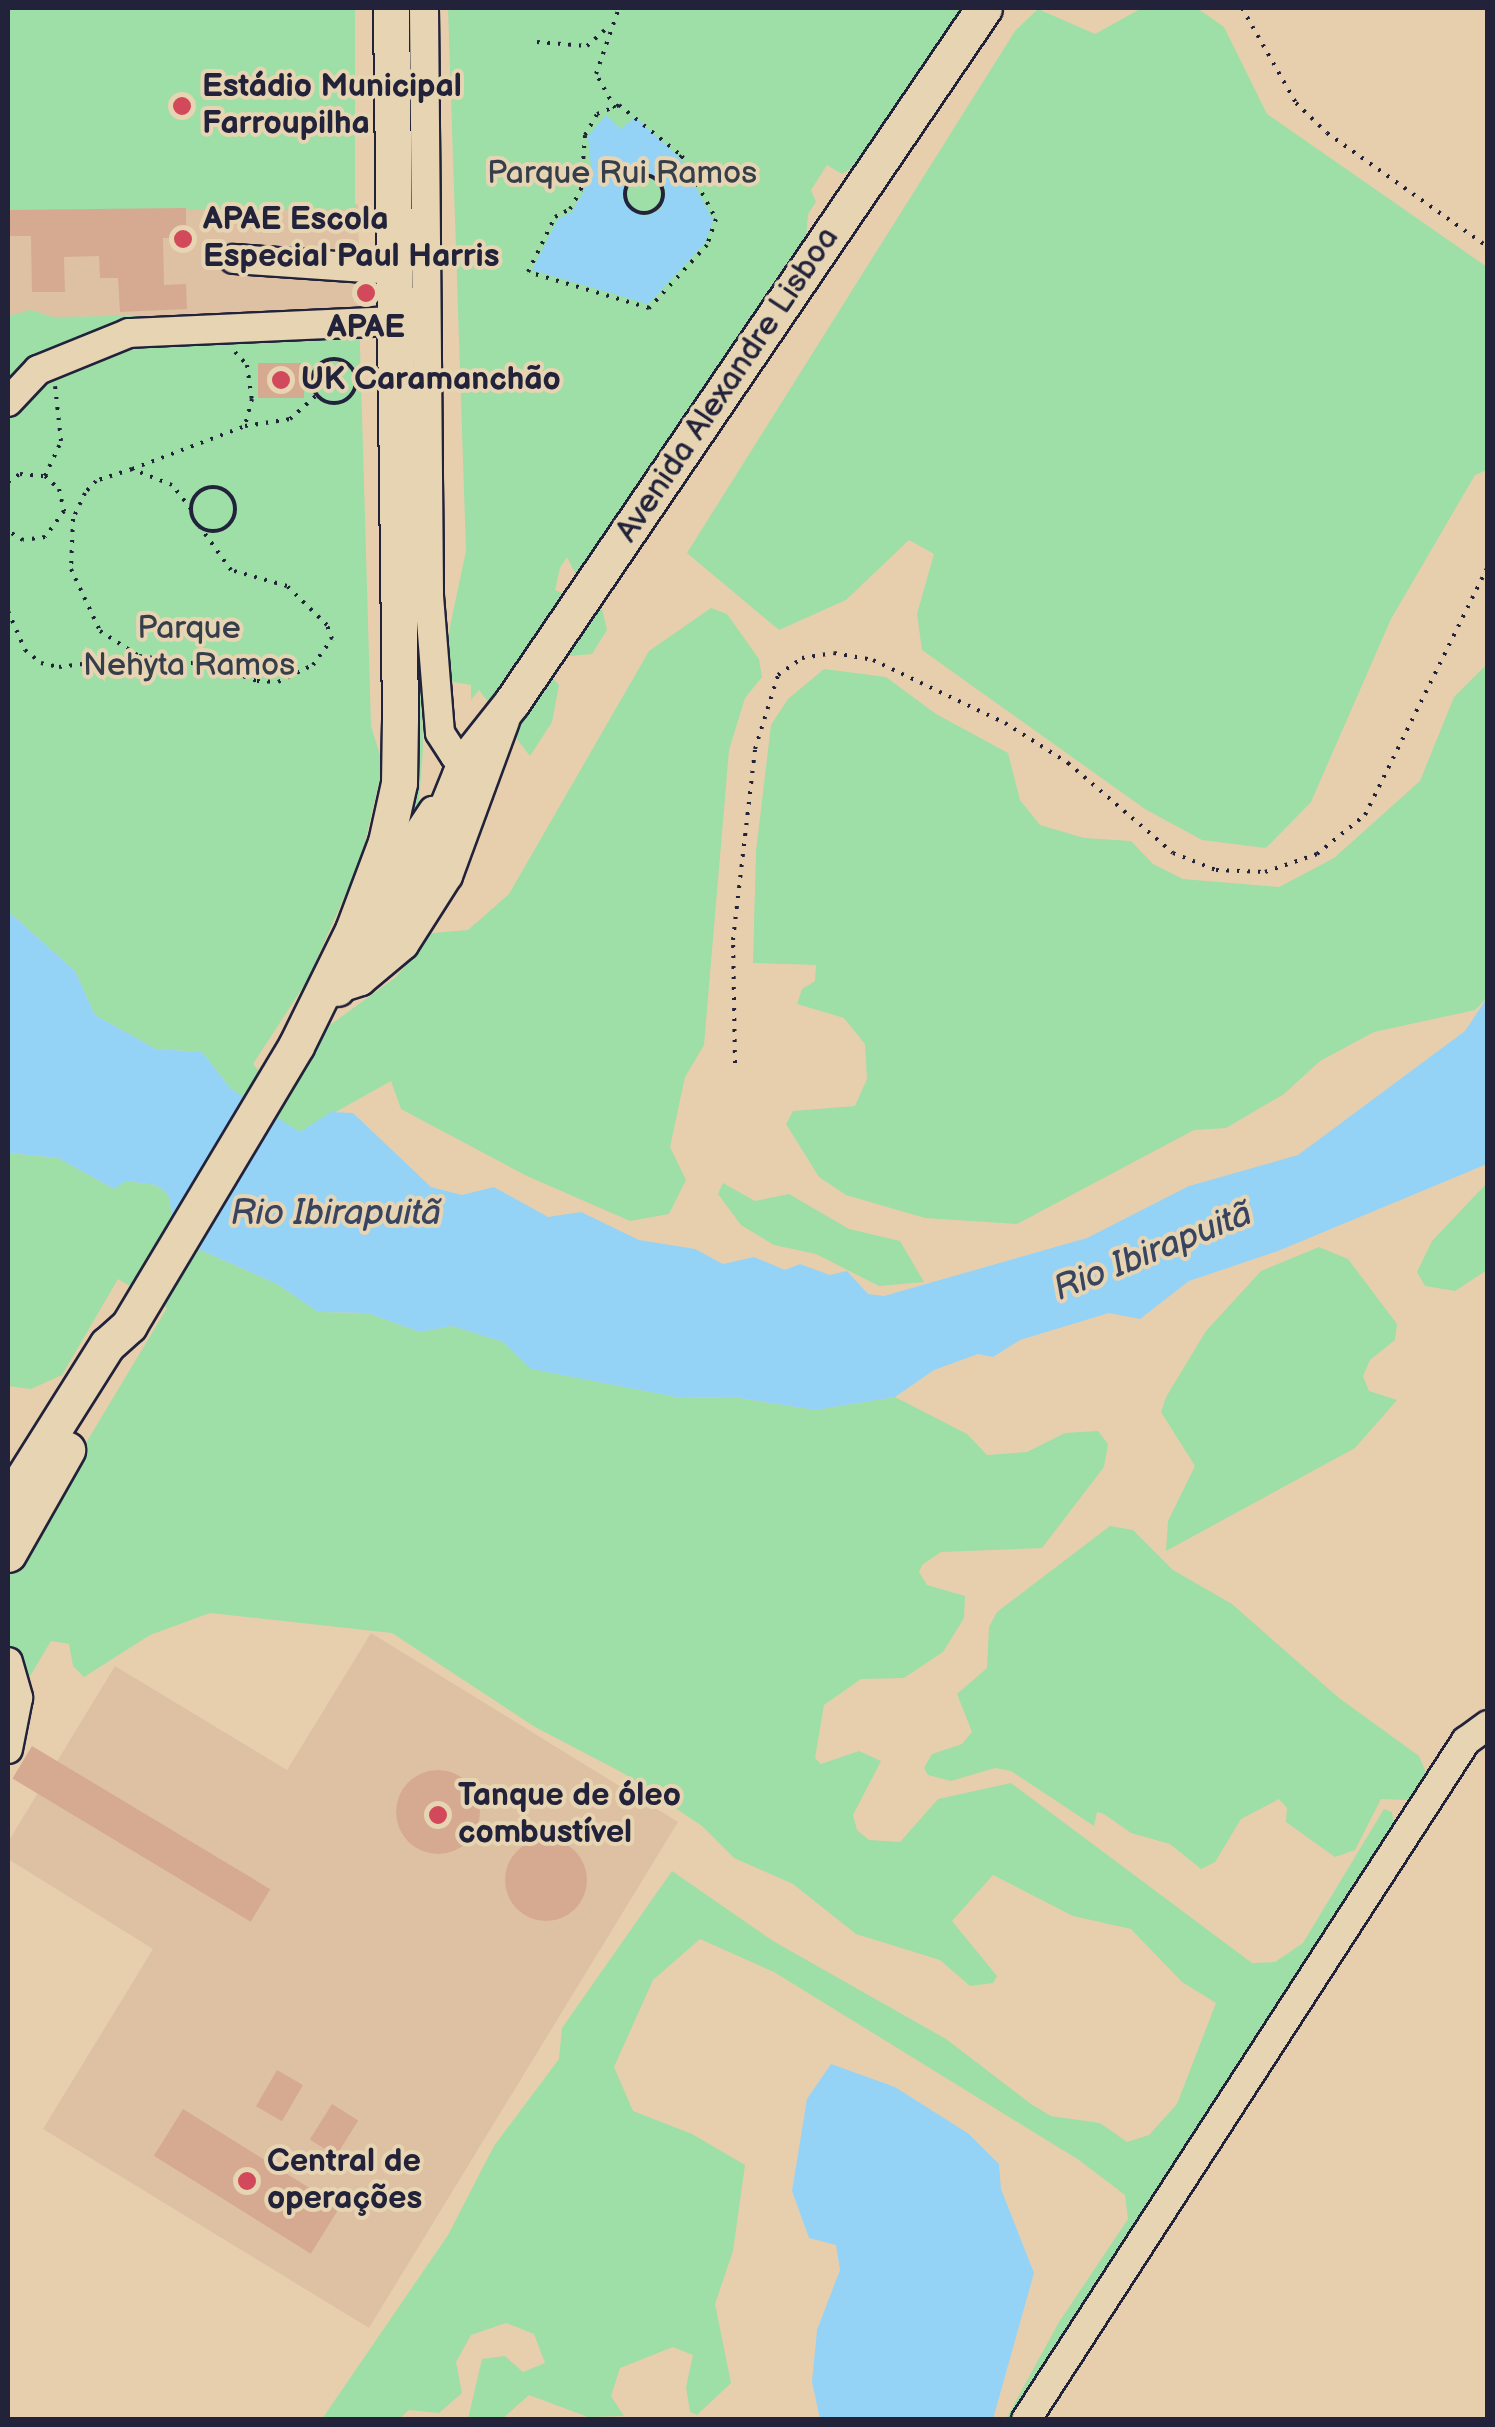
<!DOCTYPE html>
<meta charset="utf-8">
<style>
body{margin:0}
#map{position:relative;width:1495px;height:2427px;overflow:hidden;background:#e7cfad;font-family:"Balsamiq Sans",sans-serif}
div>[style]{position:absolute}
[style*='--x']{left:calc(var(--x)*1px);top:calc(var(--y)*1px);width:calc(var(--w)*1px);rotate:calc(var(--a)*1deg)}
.built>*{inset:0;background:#dec1a3;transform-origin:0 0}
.green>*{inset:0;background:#9edea7;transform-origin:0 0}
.water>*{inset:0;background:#95d3f6}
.building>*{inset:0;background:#d6aa91;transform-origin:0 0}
.round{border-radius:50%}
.path>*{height:4px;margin-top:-2px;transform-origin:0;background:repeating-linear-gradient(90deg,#22223b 0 2.5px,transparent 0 10.5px)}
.path>.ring{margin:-2px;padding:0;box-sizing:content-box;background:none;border:4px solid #22223b;border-radius:50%}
.roads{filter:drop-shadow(2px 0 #22223b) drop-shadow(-2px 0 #22223b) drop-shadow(0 2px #22223b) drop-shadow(0 -2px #22223b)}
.minor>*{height:28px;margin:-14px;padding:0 14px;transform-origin:14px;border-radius:14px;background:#e6d4b2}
.major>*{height:35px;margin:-17.5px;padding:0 17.5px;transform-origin:17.5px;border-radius:17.5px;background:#e6d4b2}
.dots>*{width:28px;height:28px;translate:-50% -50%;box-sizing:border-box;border:5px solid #e6d4b2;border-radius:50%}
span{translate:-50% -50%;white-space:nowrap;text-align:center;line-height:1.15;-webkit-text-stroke:8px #e6d4b2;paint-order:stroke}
.poi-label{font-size:32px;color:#22223b;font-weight:700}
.left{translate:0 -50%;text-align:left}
.park-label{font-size:32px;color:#353e4b}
.street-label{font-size:32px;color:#22223b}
.water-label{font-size:35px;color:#394560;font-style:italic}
.frame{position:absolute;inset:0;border:10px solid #22223b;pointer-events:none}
</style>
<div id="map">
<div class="built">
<i style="left:358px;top:204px;width:108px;height:350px;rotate:89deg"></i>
<i style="clip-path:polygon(371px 1633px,678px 1822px,369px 2328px,43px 2129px,153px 1949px,8px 1859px,8px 1842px,115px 1666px,287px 1770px)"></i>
</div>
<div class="green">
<i style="left:8px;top:8px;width:347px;height:202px"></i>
<i style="clip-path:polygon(448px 8px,974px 8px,855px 166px,842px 174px,827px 165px,811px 190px,816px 202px,808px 214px,805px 250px,577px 577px,567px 557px,560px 568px,555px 590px,602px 609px,607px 630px,592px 654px,570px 656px,557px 639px,543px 668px,559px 685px,552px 722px,530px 756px,479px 690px,471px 700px,471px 685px,453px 682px,441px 669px,466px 551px)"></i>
<i style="clip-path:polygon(1142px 8px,1197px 8px,1224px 27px,1267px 114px,1487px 267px,1487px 470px,1475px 475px,1391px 619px,1311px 802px,1266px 848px,1202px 840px,1145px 809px,922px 650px,917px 614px,934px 554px,909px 540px,846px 600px,779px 630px,687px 553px,1015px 31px,1038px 9px,1095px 34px)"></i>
<i style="clip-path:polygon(404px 256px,415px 256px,423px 750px,419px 802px,401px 848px)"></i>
<i style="clip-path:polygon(31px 310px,53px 317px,359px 312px,371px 726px,383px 765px,361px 859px,307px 981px,253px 1064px,265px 1078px,302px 1060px,330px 1025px,396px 977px,432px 933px,468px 930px,509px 894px,649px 651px,711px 608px,727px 614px,759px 659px,762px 677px,745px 698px,729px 750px,704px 1045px,685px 1077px,670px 1147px,686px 1180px,669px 1214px,630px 1221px,527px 1176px,401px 1109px,391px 1081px,300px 1132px,271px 1119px,231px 1089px,202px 1052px,156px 1049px,95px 1015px,75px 971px,8px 911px,8px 316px)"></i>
<i style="clip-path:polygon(1487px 664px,1488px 997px,1475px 1010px,1374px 1032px,1320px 1061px,1284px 1094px,1226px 1128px,1194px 1130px,1017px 1224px,925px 1218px,846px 1195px,819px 1177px,786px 1124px,793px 1111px,855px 1106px,867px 1079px,865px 1044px,844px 1018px,797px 1004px,802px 989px,815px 981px,816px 965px,753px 963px,756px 851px,771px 725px,788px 699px,824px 669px,886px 677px,936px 714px,1008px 753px,1020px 800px,1040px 825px,1084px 838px,1131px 841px,1153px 864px,1183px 879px,1279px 887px,1334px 858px,1420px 781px,1454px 697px)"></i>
<i style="clip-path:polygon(8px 1153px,58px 1158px,114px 1189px,126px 1181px,156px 1185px,168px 1194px,175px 1228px,189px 1245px,277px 1284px,318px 1312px,367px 1313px,420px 1332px,452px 1326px,503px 1342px,532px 1369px,681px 1398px,732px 1397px,816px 1410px,895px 1397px,967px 1434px,987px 1455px,1027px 1452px,1065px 1433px,1098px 1431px,1108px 1444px,1104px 1467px,1042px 1548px,941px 1552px,922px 1565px,919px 1572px,927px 1585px,965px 1596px,964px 1618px,943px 1652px,904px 1678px,861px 1679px,824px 1705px,815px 1758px,821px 1764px,859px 1751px,881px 1761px,853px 1815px,857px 1830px,869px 1840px,900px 1842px,938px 1799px,1011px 1783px,1252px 1963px,1275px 1962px,1303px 1943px,1384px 1809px,1392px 1812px,1394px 1827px,1014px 2419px,1006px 2419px,1059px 2322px,1128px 2219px,1125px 2195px,1079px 2160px,774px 1972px,700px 1939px,653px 1980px,614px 2067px,633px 2111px,692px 2134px,745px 2165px,733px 2251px,715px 2304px,731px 2383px,697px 2415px,690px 2412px,686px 2387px,693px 2355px,673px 2347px,620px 2368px,611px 2396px,624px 2416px,588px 2417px,529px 2395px,502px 2419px,468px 2419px,482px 2359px,505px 2356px,523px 2372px,545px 2363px,534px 2334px,506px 2323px,471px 2335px,456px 2362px,462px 2393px,439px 2413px,409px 2410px,399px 2419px,322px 2419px,448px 2235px,494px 2146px,559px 2059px,562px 2028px,672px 1871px,773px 1941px,946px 2039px,1031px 2104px,1051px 2116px,1100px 2123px,1127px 2142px,1149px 2135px,1177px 2104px,1216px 2003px,1182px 1982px,1131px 1929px,1073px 1916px,993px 1875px,952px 1921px,997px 1976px,993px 1983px,970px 1986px,940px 1960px,856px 1934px,793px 1884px,734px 1858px,702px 1826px,623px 1773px,535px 1727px,392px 1633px,210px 1613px,150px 1635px,84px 1677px,73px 1666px,69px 1644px,51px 1641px,8px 1713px,8px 1573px,167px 1308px,118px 1279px,62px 1375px,31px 1389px,8px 1386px)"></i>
<i style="clip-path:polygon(723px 1183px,755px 1201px,789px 1194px,849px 1229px,900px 1241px,924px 1282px,879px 1286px,816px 1254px,774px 1245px,741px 1225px,718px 1194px)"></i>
<i style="clip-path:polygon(1487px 1183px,1487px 1270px,1455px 1291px,1425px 1286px,1417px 1272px,1432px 1241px)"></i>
<i style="clip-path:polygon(1319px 1247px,1348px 1259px,1397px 1324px,1395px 1340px,1370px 1360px,1363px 1376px,1369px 1391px,1397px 1400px,1355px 1448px,1166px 1551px,1168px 1521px,1195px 1466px,1161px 1412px,1166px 1397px,1206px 1331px,1261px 1271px)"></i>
<i style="clip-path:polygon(1110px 1526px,1133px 1530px,1173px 1570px,1232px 1604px,1339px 1698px,1419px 1756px,1428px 1777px,1409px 1800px,1381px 1799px,1355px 1850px,1335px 1857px,1286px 1822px,1287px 1808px,1279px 1799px,1241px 1819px,1215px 1862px,1201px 1869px,1170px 1844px,1131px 1833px,1104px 1814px,1097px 1812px,1094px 1826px,1011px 1771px,995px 1768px,951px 1781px,928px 1775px,924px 1768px,932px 1754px,962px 1744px,972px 1732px,957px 1694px,987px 1668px,989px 1627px,997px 1612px)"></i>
</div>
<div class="water">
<i style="clip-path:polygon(evenodd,606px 115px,621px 129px,635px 117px,680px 158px,713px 220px,705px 243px,648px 304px,532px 270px,558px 219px,572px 212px,584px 191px,591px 166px,588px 136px,606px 115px,646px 173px,660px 178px,666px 191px,661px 209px,645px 217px,622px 198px,629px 179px,646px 173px)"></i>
<i style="clip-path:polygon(8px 911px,75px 971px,95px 1015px,156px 1049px,202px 1052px,231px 1089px,300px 1132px,331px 1112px,353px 1113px,431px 1187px,462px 1195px,494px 1187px,548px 1217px,581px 1212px,639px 1240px,695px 1249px,723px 1264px,754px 1257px,785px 1270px,800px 1264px,830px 1275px,847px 1271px,868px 1294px,884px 1296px,1087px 1238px,1189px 1186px,1298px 1155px,1465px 1031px,1487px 998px,1487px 1164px,1278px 1251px,1189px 1281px,1140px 1319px,1109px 1313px,1020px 1340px,993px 1357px,978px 1354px,934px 1370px,895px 1397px,816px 1410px,732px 1397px,681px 1398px,531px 1369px,503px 1342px,452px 1326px,420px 1332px,367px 1313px,318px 1312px,277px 1284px,189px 1245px,175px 1228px,168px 1194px,156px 1185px,126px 1181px,114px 1189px,58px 1158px,8px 1153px)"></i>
<i style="clip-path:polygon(831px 2064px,895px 2087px,969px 2134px,999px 2164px,1001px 2189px,1034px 2273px,993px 2419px,820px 2419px,812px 2382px,817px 2330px,840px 2270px,836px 2245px,809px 2238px,792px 2191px,807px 2099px)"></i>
</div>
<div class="building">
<i style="clip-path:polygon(186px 208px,186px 238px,163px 238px,164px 285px,186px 284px,187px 309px,120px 312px,118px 278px,100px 278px,99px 256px,64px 257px,65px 292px,32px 292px,31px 236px,8px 236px,8px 210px)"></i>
<i style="left:258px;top:363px;width:46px;height:35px"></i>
<i style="left:32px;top:1746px;width:278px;height:38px;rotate:31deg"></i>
<i class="round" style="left:396px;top:1770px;width:84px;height:84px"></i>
<i class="round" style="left:505px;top:1839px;width:82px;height:82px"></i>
<i style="left:277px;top:2070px;width:30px;height:42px;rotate:30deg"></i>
<i style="left:332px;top:2104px;width:31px;height:42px;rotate:32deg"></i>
<i style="left:183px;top:2109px;width:185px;height:55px;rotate:32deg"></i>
</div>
<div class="path">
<i style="--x:1242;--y:8;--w:109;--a:60.4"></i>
<i style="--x:1296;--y:103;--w:43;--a:44.1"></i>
<i style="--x:1327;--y:133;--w:197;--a:35.3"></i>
<i style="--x:537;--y:42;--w:50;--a:4.6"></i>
<i style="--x:587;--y:46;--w:28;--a:-42"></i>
<i style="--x:619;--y:105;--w:81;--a:39"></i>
<i style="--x:682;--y:156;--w:72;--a:61.6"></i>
<i style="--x:716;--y:219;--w:28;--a:109"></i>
<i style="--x:707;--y:245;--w:86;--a:132.6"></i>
<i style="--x:649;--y:308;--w:126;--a:-163.4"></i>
<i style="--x:528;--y:272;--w:61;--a:-63.9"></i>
<i style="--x:555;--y:217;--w:17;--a:-28"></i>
<i style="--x:570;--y:209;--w:22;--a:-60"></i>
<i style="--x:581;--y:190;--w:55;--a:-85.8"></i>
<i style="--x:585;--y:135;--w:24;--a:-60"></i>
<i style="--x:597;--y:114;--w:24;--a:-22"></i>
<i style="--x:615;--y:108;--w:39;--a:-119"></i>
<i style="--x:596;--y:74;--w:70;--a:-70.8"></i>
<i class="ring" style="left:625px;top:175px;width:34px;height:34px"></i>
<i style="--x:657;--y:179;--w:34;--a:-43"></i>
<i style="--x:235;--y:352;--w:18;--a:47"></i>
<i style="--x:247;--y:365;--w:34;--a:82"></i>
<i style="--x:252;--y:399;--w:28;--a:105"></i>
<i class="ring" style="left:312px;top:359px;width:40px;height:40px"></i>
<i style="--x:132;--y:469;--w:121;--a:-20.8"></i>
<i style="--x:245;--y:426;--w:46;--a:-8.8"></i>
<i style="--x:290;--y:419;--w:36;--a:-42"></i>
<i style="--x:45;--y:476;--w:38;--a:-65"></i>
<i style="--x:61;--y:441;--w:55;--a:-96.2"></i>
<i style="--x:8;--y:482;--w:14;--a:-34"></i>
<i style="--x:20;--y:474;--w:25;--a:5"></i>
<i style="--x:45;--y:476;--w:19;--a:43"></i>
<i style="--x:59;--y:489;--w:23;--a:77"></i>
<i style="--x:64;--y:511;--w:32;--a:126"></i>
<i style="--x:45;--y:537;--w:22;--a:172"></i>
<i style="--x:23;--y:540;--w:17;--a:-149"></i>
<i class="ring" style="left:191px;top:487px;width:40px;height:40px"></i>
<i style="--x:191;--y:509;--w:31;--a:-128"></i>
<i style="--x:172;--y:485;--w:43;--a:-158.2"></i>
<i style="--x:132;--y:469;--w:38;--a:162"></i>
<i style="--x:96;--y:481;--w:16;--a:133"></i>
<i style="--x:85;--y:493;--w:29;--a:115"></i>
<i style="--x:73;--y:519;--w:50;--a:92.3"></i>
<i style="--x:71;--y:569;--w:68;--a:64.9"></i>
<i style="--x:100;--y:631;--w:46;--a:32.7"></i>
<i style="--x:139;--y:656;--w:76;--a:7.6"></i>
<i style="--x:214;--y:666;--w:46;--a:19.2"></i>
<i style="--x:257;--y:681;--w:21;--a:3"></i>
<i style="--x:278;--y:682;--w:39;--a:-26"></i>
<i style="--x:313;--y:665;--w:32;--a:-54"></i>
<i style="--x:332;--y:639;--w:15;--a:-110"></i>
<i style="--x:327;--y:625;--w:56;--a:-135.7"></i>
<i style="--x:287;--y:586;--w:58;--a:-164.1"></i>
<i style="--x:231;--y:570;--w:53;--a:-125.8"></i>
<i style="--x:8;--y:611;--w:43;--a:66.4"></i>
<i style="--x:25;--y:650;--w:21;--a:39"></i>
<i style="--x:41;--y:663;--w:18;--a:13"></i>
<i style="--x:59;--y:667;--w:78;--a:-7.4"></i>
<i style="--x:735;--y:1063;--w:123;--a:-90.9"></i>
<i style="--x:733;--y:940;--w:192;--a:-83.4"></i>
<i style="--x:755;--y:749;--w:77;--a:-72.7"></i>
<i style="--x:778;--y:675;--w:29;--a:-35"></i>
<i style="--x:802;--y:658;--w:32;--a:-9"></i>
<i style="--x:834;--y:653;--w:40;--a:10"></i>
<i style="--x:873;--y:660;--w:146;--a:25.5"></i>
<i style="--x:1005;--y:723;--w:75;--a:32.4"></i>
<i style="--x:1068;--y:763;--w:138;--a:40.6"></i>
<i style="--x:1173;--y:853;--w:46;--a:21.6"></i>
<i style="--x:1216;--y:870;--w:49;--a:2.3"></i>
<i style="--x:1265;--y:872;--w:55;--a:-19.1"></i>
<i style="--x:1317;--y:854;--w:62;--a:-39.1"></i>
<i style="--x:1365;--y:815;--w:278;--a:-63.7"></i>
</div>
<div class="roads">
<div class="minor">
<i style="--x:424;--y:8;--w:588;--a:89.51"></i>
<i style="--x:429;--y:596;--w:137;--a:85.4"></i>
<i style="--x:440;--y:733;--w:27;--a:57"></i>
<i style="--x:455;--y:756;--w:12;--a:20"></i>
<i style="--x:466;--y:760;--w:17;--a:121"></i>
<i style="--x:234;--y:259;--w:162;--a:3.9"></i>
<i style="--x:8;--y:402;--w:44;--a:-46.8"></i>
<i style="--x:38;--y:370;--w:98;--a:-22.1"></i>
<i style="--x:129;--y:333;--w:268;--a:-2.6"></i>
<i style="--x:371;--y:904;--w:112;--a:-56.3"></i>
<i style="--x:343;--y:987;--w:19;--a:-18"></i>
<i style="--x:361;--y:981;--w:56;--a:-39.9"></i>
<i style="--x:404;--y:945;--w:82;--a:-57.5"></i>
<i style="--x:448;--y:876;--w:165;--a:-69.8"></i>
<i style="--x:8;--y:1662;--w:37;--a:74"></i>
<i style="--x:18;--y:1698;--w:52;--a:101.1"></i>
<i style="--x:1026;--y:2420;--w:809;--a:-57.06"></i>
<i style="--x:1466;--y:1741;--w:27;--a:-36"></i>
</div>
<div class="major">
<i style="--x:337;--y:988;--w:116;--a:-51"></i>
<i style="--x:410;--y:898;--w:149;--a:-67.9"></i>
<i style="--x:466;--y:760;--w:74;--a:-51.6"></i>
<i style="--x:512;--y:702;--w:839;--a:-55.78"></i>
<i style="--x:8;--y:1502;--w:186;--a:-57.8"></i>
<i style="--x:107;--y:1345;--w:30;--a:-42"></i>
<i style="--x:129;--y:1325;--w:325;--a:-59.1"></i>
<i style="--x:296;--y:1046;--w:129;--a:-63.8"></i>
<i style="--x:353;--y:930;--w:94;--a:-69.4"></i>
<i style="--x:386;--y:842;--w:60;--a:-77.6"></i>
<i style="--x:399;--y:783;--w:65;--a:-89.1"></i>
<i style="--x:400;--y:718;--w:710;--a:-90.73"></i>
<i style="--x:8;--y:1554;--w:120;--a:-60.4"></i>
</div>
</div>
<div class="dots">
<i style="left:182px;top:106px;background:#d1495b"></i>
<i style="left:183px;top:239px;background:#d1495b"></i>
<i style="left:366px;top:293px;background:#d1495b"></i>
<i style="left:281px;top:380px;background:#d1495b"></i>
<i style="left:438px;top:1815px;background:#d1495b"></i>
<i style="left:247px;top:2181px;background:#d1495b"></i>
</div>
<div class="poi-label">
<span class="left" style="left:202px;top:106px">Estádio Municipal<br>Farroupilha</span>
<span class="left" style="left:203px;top:239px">APAE Escola<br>Especial Paul Harris</span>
<span style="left:366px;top:328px">APAE</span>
<span class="left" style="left:301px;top:380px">UK Caramanchão</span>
<span class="left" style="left:458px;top:1815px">Tanque de óleo<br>combustível</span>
<span class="left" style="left:267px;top:2181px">Central de<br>operações</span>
</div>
<div class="park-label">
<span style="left:622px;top:174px">Parque Rui Ramos</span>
<span style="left:189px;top:648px">Parque<br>Nehyta Ramos</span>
</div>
<div class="street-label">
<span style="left:728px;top:385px;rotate:-56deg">Avenida Alexandre Lisboa</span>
</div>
<div class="water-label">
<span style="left:336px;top:1214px">Rio Ibirapuitã</span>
<span style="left:1153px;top:1252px;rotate:-22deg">Rio Ibirapuitã</span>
</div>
<div class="frame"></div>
</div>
